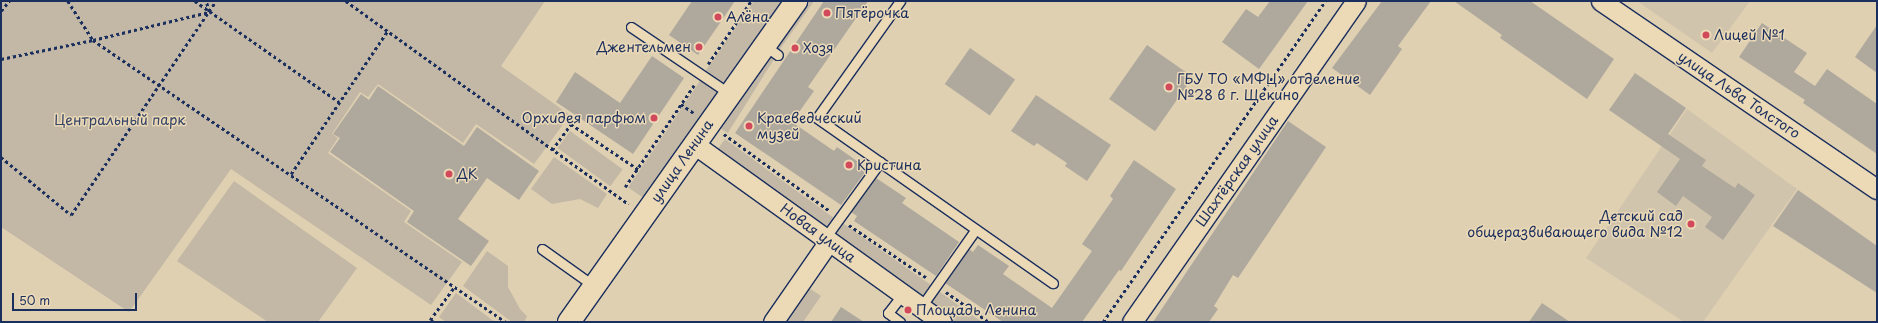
<!DOCTYPE html>
<meta charset="utf-8">
<style>
body{margin:0}
#map{position:relative;width:1878px;height:323px;overflow:hidden;background:#dfd0b2;font-family:"Playpen Sans",sans-serif}
div>[style]{position:absolute}
[style*='--x']{left:calc(var(--x)*1px);top:calc(var(--y)*1px);width:calc(var(--w)*1px);rotate:calc(var(--a)*1deg)}
.built>*{inset:0;background:#d1c4ac}
.green>*{inset:0;background:#c2b8a5;transform-origin:0 0}
.building>*{inset:0;background:#afa89d;transform-origin:0 0}
.path>*{height:2.5px;margin-top:-1.25px;transform-origin:0;background:repeating-linear-gradient(90deg,#1b2f5e 0 3px,transparent 0 6px)}
.roads{filter:drop-shadow(1px 0 #1b2f5e) drop-shadow(-1px 0 #1b2f5e) drop-shadow(0 1px #1b2f5e) drop-shadow(0 -1px #1b2f5e)}
.lane>*{height:9px;margin:-4.5px;padding:0 4.5px;transform-origin:4.5px;border-radius:4.5px;background:#ecdab7}
.street>*{height:19px;margin:-9.5px;padding:0 9.5px;transform-origin:9.5px;border-radius:9.5px;background:#ecdab7}
.secondary>*{height:22px;margin:-11px;padding:0 11px;transform-origin:11px;border-radius:11px;background:#ecdab7}
.dots>*{width:11px;height:11px;translate:-50% -50%;box-sizing:border-box;border:2px solid #ecdab7;border-radius:50%}
span{translate:-50% -50%;white-space:nowrap;text-align:center;line-height:1.15;-webkit-text-stroke:3px #ecdab7;paint-order:stroke}
.poi-label{font-size:14px;color:#1b2f5e}
.left{translate:0 -50%;text-align:left}
.right{translate:-100% -50%;text-align:right}
.street-label{font-size:14px;color:#1b2f5e}
.park-label{font-size:14px;color:#344469}
.frame{position:absolute;inset:0;border:2px solid #1b2f5e;pointer-events:none}
.scale{position:absolute;left:12px;top:293px;width:125px;height:18px;box-sizing:border-box;border:2px solid #1b2f5e;border-top:0;padding-left:5px;font-size:12px;line-height:14px;white-space:nowrap;color:#1b2f5e;-webkit-text-stroke:3px #ecdab7;paint-order:stroke}
</style>
<div id="map">
<div class="built">
<i style="clip-path:polygon(1637px 1px,1750px 1px,1712px 53px)"></i>
<i style="clip-path:polygon(1687px 109px,1797px 189px,1703px 322px,1684px 322px,1586px 258px)"></i>
</div>
<div class="green">
<i style="clip-path:polygon(1px 1px,545px 1px,501px 66px,570px 115px,534px 164px,476px 124px,463px 143px,378px 84px,368px 97px,360px 92px,332px 134px,338px 138px,328px 153px,411px 211px,404px 222px,462px 262px,431px 305px,231px 169px,129px 312px,1px 227px)"></i>
<i style="clip-path:polygon(754px 1px,789px 1px,727px 89px,704px 73px)"></i>
<i style="clip-path:polygon(805px 1px,814px 1px,778px 52px,768px 45px)"></i>
<i style="left:765px;top:49px;width:13px;height:91px;rotate:32deg"></i>
<i style="left:702px;top:78px;width:27px;height:132px;rotate:34deg"></i>
<i style="left:570px;top:131px;width:65px;height:21px;rotate:36deg"></i>
<i style="left:725px;top:139px;width:135px;height:20px;rotate:36deg"></i>
<i style="clip-path:polygon(554px 157px,607px 194px,598px 208px,580px 199px,552px 204px,531px 189px)"></i>
<i style="clip-path:polygon(234px 181px,357px 268px,318px 322px,268px 322px,177px 261px)"></i>
<i style="left:841px;top:222px;width:111px;height:19px;rotate:35deg"></i>
<i style="clip-path:polygon(487px 251px,508px 266px,508px 287px,520px 309px,527px 316px,524px 322px,512px 322px,463px 286px)"></i>
<i style="clip-path:polygon(809px 288px,821px 296px,803px 322px,786px 322px)"></i>
<i style="clip-path:polygon(937px 290px,982px 322px,951px 322px,927px 304px)"></i>
<i style="clip-path:polygon(456px 293px,495px 322px,446px 322px,439px 317px)"></i>
</div>
<div class="building">
<i style="clip-path:polygon(692px 1px,735px 1px,698px 55px,669px 35px)"></i>
<i style="clip-path:polygon(824px 1px,868px 1px,808px 87px,814px 91px,792px 122px,834px 151px,837px 147px,864px 166px,863px 168px,866px 171px,841px 205px,735px 133px)"></i>
<i style="clip-path:polygon(1270px 1px,1308px 1px,1259px 69px,1222px 42px,1246px 9px,1258px 17px)"></i>
<i style="clip-path:polygon(1382px 1px,1431px 1px,1398px 46px,1402px 49px,1370px 95px,1332px 68px)"></i>
<i style="clip-path:polygon(1454px 1px,1530px 1px,1614px 59px,1587px 99px,1500px 38px,1502px 35px)"></i>
<i style="clip-path:polygon(1762px 23px,1807px 53px,1794px 72px,1815px 86px,1827px 69px,1877px 104px,1877px 154px,1803px 103px,1805px 100px,1739px 57px)"></i>
<i style="clip-path:polygon(1877px 25px,1877px 73px,1855px 57px)"></i>
<i style="left:1147px;top:45px;width:56px;height:66px;rotate:35deg"></i>
<i style="left:970px;top:48px;width:55px;height:44px;rotate:35deg"></i>
<i style="clip-path:polygon(652px 56px,684px 78px,633px 154px,556px 102px,575px 72px,620px 103px)"></i>
<i style="clip-path:polygon(1635px 73px,1686px 108px,1668px 134px,1706px 160px,1702px 166px,1735px 188px,1738px 183px,1755px 195px,1723px 240px,1705px 227px,1712px 217px,1683px 196px,1676px 206px,1657px 192px,1680px 159px,1609px 110px)"></i>
<i style="clip-path:polygon(378px 86px,464px 146px,477px 127px,539px 171px,519px 200px,487px 178px,458px 219px,489px 241px,471px 266px,407px 222px,414px 211px,330px 152px,340px 138px,333px 134px,361px 94px,369px 100px)"></i>
<i style="clip-path:polygon(1036px 95px,1111px 145px,1087px 181px,1065px 166px,1067px 163px,1037px 143px,1034px 146px,1011px 131px)"></i>
<i style="clip-path:polygon(1288px 121px,1326px 147px,1238px 278px,1233px 275px,1214px 306px,1218px 309px,1209px 322px,1153px 322px)"></i>
<i style="clip-path:polygon(1134px 160px,1176px 189px,1121px 271px,1119px 270px,1082px 322px,1003px 322px,945px 283px,969px 249px,973px 252px,978px 245px,1009px 266px,1003px 274px,1052px 308px,1092px 251px,1082px 244px,1113px 199px,1110px 196px)"></i>
<i style="clip-path:polygon(876px 178px,906px 198px,902px 203px,959px 242px,936px 276px,854px 221px,857px 216px,851px 212px)"></i>
<i style="clip-path:polygon(1798px 190px,1877px 246px,1877px 293px,1773px 226px)"></i>
<i style="clip-path:polygon(1542px 303px,1570px 322px,1529px 322px)"></i>
<i style="clip-path:polygon(841px 307px,864px 322px,831px 322px)"></i>
</div>
<div class="path">
<i style="--x:68;--y:1;--w:46;--a:57.3"></i>
<i style="--x:93;--y:40;--w:500;--a:34.33"></i>
<i style="--x:195;--y:1;--w:176;--a:35"></i>
<i style="--x:346;--y:1;--w:348;--a:35.7"></i>
<i style="--x:1;--y:11;--w:13;--a:-51"></i>
<i style="--x:1;--y:59;--w:94;--a:-11.7"></i>
<i style="--x:93;--y:40;--w:119;--a:-13.6"></i>
<i style="--x:209;--y:12;--w:11;--a:-105"></i>
<i style="--x:708;--y:64;--w:76;--a:-55.7"></i>
<i style="--x:681;--y:104;--w:16;--a:35"></i>
<i style="--x:724;--y:134;--w:131;--a:36"></i>
<i style="--x:552;--y:150;--w:32;--a:-54"></i>
<i style="--x:571;--y:124;--w:81;--a:33.9"></i>
<i style="--x:1;--y:157;--w:91;--a:39.6"></i>
<i style="--x:71;--y:215;--w:258;--a:-55.9"></i>
<i style="--x:291;--y:174;--w:174;--a:-56"></i>
<i style="--x:625;--y:187;--w:123;--a:-55.9"></i>
<i style="--x:849;--y:225;--w:94;--a:34.2"></i>
<i style="--x:946;--y:292;--w:52;--a:34.9"></i>
<i style="--x:433;--y:322;--w:4;--a:-146"></i>
<i style="--x:430;--y:320;--w:42;--a:-53.7"></i>
<i style="--x:1103;--y:322;--w:390;--a:-55.3"></i>
</div>
<div class="roads">
<div class="lane">
<i style="--x:900;--y:1;--w:143;--a:125.4"></i>
<i style="--x:817;--y:118;--w:288;--a:35"></i>
<i style="--x:631;--y:27;--w:120;--a:34.1"></i>
<i style="--x:764;--y:45;--w:17;--a:36"></i>
<i style="--x:825;--y:238;--w:94;--a:-54.1"></i>
<i style="--x:542;--y:249;--w:64;--a:35.4"></i>
<i style="--x:921;--y:307;--w:95;--a:-54.8"></i>
<i style="--x:900;--y:322;--w:15;--a:-143"></i>
<i style="--x:888;--y:313;--w:24;--a:-52"></i>
</div>
<div class="street">
<i style="--x:1601;--y:1;--w:334;--a:34.3"></i>
<i style="--x:694;--y:144;--w:305;--a:35.7"></i>
<i style="--x:773;--y:322;--w:98;--a:-55.3"></i>
<i style="--x:1132;--y:322;--w:391;--a:-55.1"></i>
</div>
<div class="secondary">
<i style="--x:569;--y:322;--w:393;--a:-54.7"></i>
</div>
</div>
<div class="dots">
<i style="left:827px;top:13px;background:#d1495b"></i>
<i style="left:718px;top:17px;background:#d1495b"></i>
<i style="left:1706px;top:35px;background:#d1495b"></i>
<i style="left:699px;top:47px;background:#d1495b"></i>
<i style="left:795px;top:48px;background:#d1495b"></i>
<i style="left:1169px;top:87px;background:#d1495b"></i>
<i style="left:654px;top:118px;background:#d1495b"></i>
<i style="left:749px;top:126px;background:#d1495b"></i>
<i style="left:849px;top:165px;background:#d1495b"></i>
<i style="left:449px;top:174px;background:#d1495b"></i>
<i style="left:1691px;top:224px;background:#d1495b"></i>
<i style="left:908px;top:310px;background:#d1495b"></i>
</div>
<div class="poi-label">
<span class="left" style="left:835px;top:13px">Пятёрочка</span>
<span class="left" style="left:726px;top:17px">Алёна</span>
<span class="left" style="left:1714px;top:35px">Лицей №1</span>
<span class="right" style="left:691px;top:47px">Джентельмен</span>
<span class="left" style="left:803px;top:48px">Хозя</span>
<span class="left" style="left:1177px;top:87px">ГБУ ТО «МФЦ» отделение<br>№28 в г. Щекино</span>
<span class="right" style="left:646px;top:118px">Орхидея парфюм</span>
<span class="left" style="left:757px;top:126px">Краеведческий<br>музей</span>
<span class="left" style="left:857px;top:165px">Кристина</span>
<span class="left" style="left:457px;top:174px">ДК</span>
<span class="right" style="left:1683px;top:224px">Детский сад<br>общеразвивающего вида №12</span>
<span class="left" style="left:916px;top:310px">Площадь Ленина</span>
</div>
<div class="street-label">
<span style="left:1739px;top:95px;rotate:34deg">улица Льва Толстого</span>
<span style="left:682px;top:161px;rotate:-55deg">улица Ленина</span>
<span style="left:1237px;top:171px;rotate:-55deg">Шахтёрская улица</span>
<span style="left:818px;top:233px;rotate:36deg">Новая улица</span>
</div>
<div class="park-label">
<span style="left:120px;top:120px">Центральный парк</span>
</div>
<div class="frame"></div>
<div class="scale">50 m</div>
</div>
